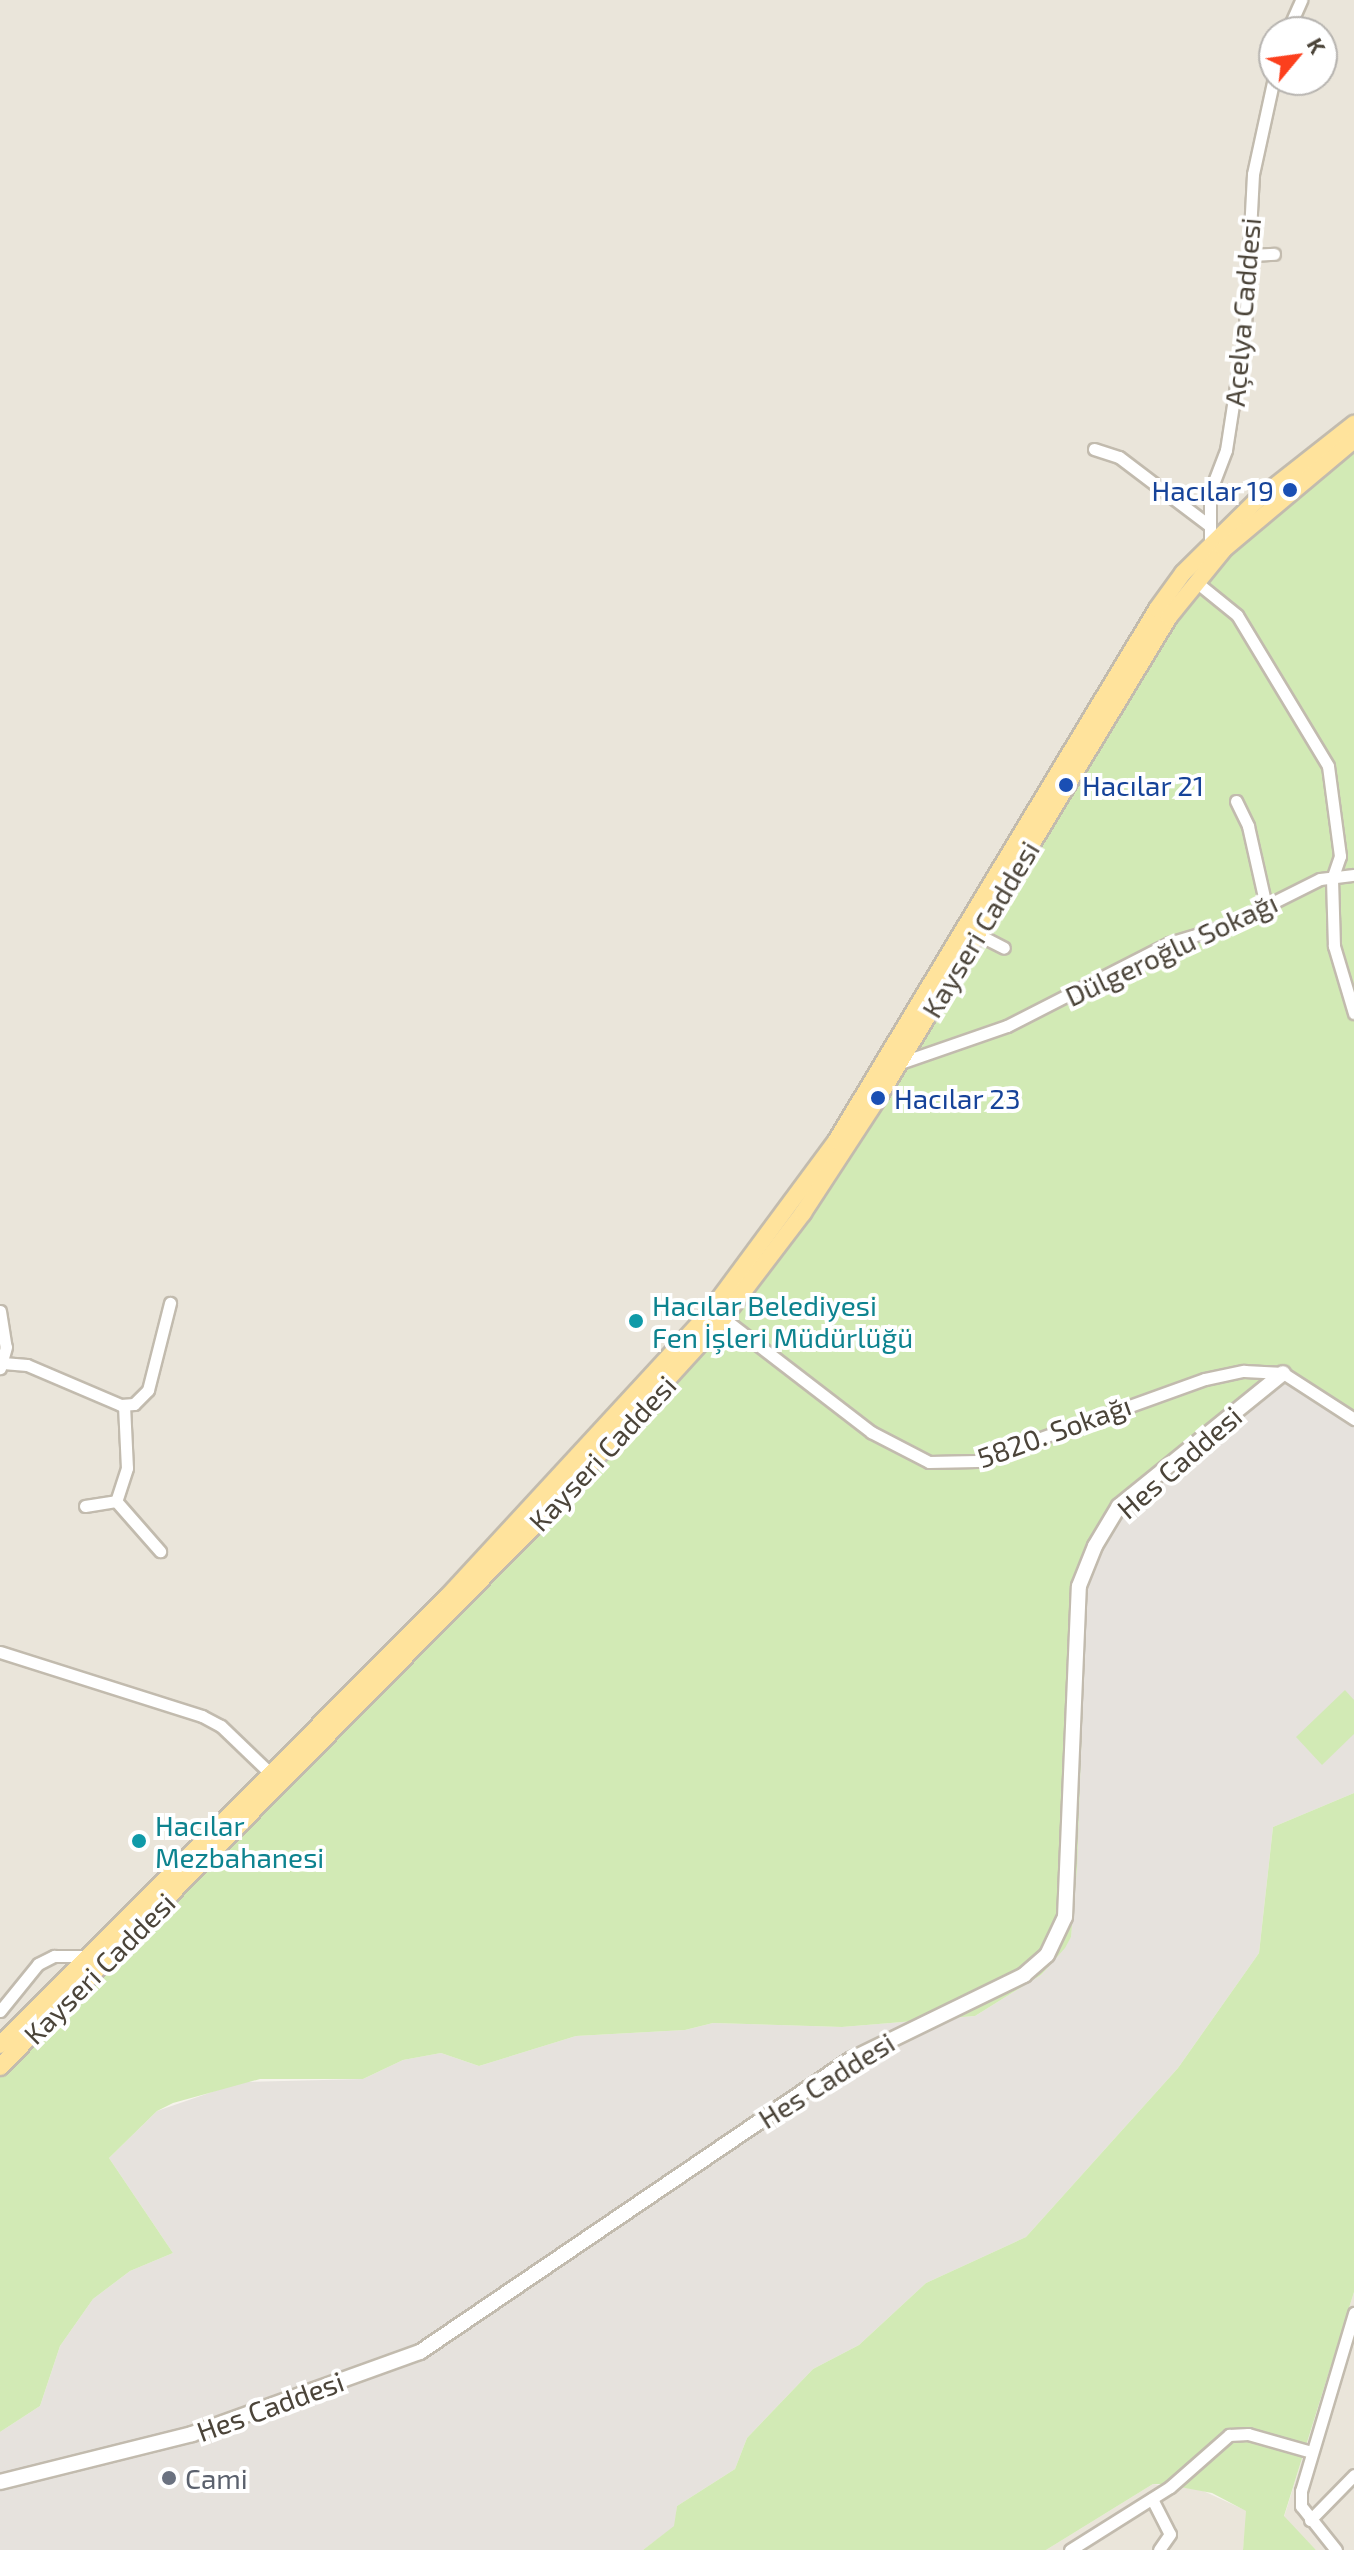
<!DOCTYPE html>
<meta charset="utf-8">
<style>
body{margin:0}
#map{position:relative;width:1354px;height:2550px;overflow:hidden;background:#f6f3ec;font-family:"Exo 2",sans-serif}
div>[style]{position:absolute}
[style*='--x']{left:calc(var(--x)*1px);top:calc(var(--y)*1px);width:calc(var(--w)*1px);rotate:calc(var(--a)*1deg)}
.residential>*{inset:0;background:#eae5da}
.industrial>*{inset:0;background:#e6e2dd}
.green>*{inset:0;background:#d2eab5}
.roads{filter:drop-shadow(2px 0 #c2bbae) drop-shadow(-2px 0 #c2bbae) drop-shadow(0 2px #c2bbae) drop-shadow(0 -2px #c2bbae)}
.minor>*{height:11px;margin:-5.5px;padding:0 5.5px;transform-origin:5.5px;border-radius:5.5px;background:#fff}
.tertiary>*{height:14px;margin:-7px;padding:0 7px;transform-origin:7px;border-radius:7px;background:#fff}
.primary>*{height:16px;margin:-8px;padding:0 8px;transform-origin:8px;border-radius:8px;background:#ffe39c}
.dots>*{width:22px;height:22px;translate:-50% -50%;box-sizing:border-box;border:4px solid #fff;border-radius:50%}
span{translate:-50% -50%;white-space:nowrap;text-align:center;line-height:1.15;-webkit-text-stroke:8px #fff;paint-order:stroke}
.street-label{font-size:28px;color:#4b4439}
.transit-label{font-size:28px;color:#164399}
.right{translate:-100% -50%;text-align:right}
.left{translate:0 -50%;text-align:left}
.culture-label{font-size:28px;color:#0d838f}
.worship-label{font-size:28px;color:#5b616d}
.north{position:absolute;left:1258px;top:16px;width:80px;height:80px;box-sizing:border-box;background:#fff;border:2px solid #b7b4b0;border-radius:50%;rotate:61deg;font-size:22px;font-weight:700;line-height:32px;text-align:center;color:#4b4439}
.north::after{content:'';display:block;margin:auto;width:28px;height:36px;background:#fc3f1d;clip-path:polygon(50% 0,100% 100%,50% 72%,0 100%)}
</style>
<div id="map">
<div class="residential">
<i style="clip-path:polygon(evenodd,0 0,1354px 0,1354px 426px,730px 1295px,0 2051px,0 0,1274px 32px,1322px 32px,1322px 80px,1274px 80px,1274px 32px)"></i>
<i style="clip-path:polygon(1354px 2292px,1354px 2550px,1316px 2550px,1284px 2517px)"></i>
<i style="clip-path:polygon(1153px 2484px,1199px 2489px,1247px 2511px,1243px 2550px,1046px 2550px)"></i>
</div>
<div class="industrial">
<i style="clip-path:polygon(1291px 1382px,1354px 1427px,1354px 1793px,1273px 1827px,1259px 1953px,1178px 2068px,1026px 2237px,926px 2283px,859px 2345px,813px 2369px,747px 2438px,735px 2469px,677px 2506px,675px 2526px,643px 2550px,0 2550px,0 2432px,40px 2406px,60px 2346px,93px 2299px,130px 2271px,173px 2253px,109px 2158px,157px 2111px,241px 2082px,363px 2079px,403px 2060px,441px 2053px,479px 2066px,576px 2036px,685px 2030px,713px 2023px,842px 2027px,975px 2016px,1041px 1975px,1071px 1937px,1087px 1580px,1093px 1564px,1121px 1511px,1279px 1385px)"></i>
</div>
<div class="green">
<i style="clip-path:polygon(1354px 426px,1354px 1427px,1291px 1382px,1279px 1385px,1121px 1511px,1106px 1536px,1087px 1580px,1077px 1868px,1071px 1937px,1065px 1948px,1041px 1975px,975px 2016px,842px 2027px,713px 2023px,685px 2030px,576px 2036px,479px 2066px,441px 2053px,403px 2060px,363px 2079px,260px 2079px,173px 2103px,157px 2111px,109px 2158px,173px 2253px,130px 2271px,93px 2299px,60px 2346px,40px 2406px,0 2432px,0 2052px,730px 1295px,820px 1175px,1180px 587px,1221px 540px)"></i>
<i style="clip-path:polygon(1345px 1690px,1354px 1700px,1354px 1734px,1322px 1765px,1296px 1737px)"></i>
<i style="clip-path:polygon(1354px 1793px,1354px 2292px,1284px 2516px,1316px 2550px,1243px 2550px,1246px 2511px,1212px 2493px,1164px 2484px,1153px 2484px,1046px 2550px,643px 2550px,674px 2526px,677px 2506px,735px 2469px,747px 2438px,813px 2369px,859px 2345px,926px 2283px,1026px 2237px,1178px 2068px,1259px 1953px,1273px 1827px)"></i>
</div>
<div class="roads">
<div class="minor">
<i style="--x:1287;--y:32;--w:35;--a:-66"></i>
<i style="--x:1252;--y:255;--w:22;--a:-3"></i>
<i style="--x:1094;--y:449;--w:26;--a:18"></i>
<i style="--x:1119;--y:457;--w:114;--a:37.2"></i>
<i style="--x:1210;--y:544;--w:52;--a:-90"></i>
<i style="--x:1210;--y:492;--w:45;--a:-69.1"></i>
<i style="--x:1226;--y:450;--w:124;--a:-81.2"></i>
<i style="--x:1245;--y:327;--w:153;--a:-87"></i>
<i style="--x:1253;--y:174;--w:98;--a:-77.7"></i>
<i style="--x:1195;--y:581;--w:54;--a:39"></i>
<i style="--x:1237;--y:615;--w:176;--a:58.9"></i>
<i style="--x:1328;--y:766;--w:91;--a:82.4"></i>
<i style="--x:1340;--y:856;--w:24;--a:109"></i>
<i style="--x:1332;--y:879;--w:67;--a:88.3"></i>
<i style="--x:1334;--y:946;--w:70;--a:73.4"></i>
<i style="--x:1236;--y:801;--w:28;--a:64"></i>
<i style="--x:1248;--y:826;--w:82;--a:77.3"></i>
<i style="--x:977;--y:934;--w:30;--a:27"></i>
<i style="--x:900;--y:1063;--w:113;--a:-19.1"></i>
<i style="--x:1007;--y:1026;--w:182;--a:-27.1"></i>
<i style="--x:1169;--y:943;--w:59;--a:-16.6"></i>
<i style="--x:1226;--y:926;--w:105;--a:-26.6"></i>
<i style="--x:1320;--y:879;--w:34;--a:-7"></i>
<i style="--x:0;--y:1311;--w:36;--a:81"></i>
<i style="--x:6;--y:1347;--w:22;--a:106"></i>
<i style="--x:723;--y:1318;--w:187;--a:37.6"></i>
<i style="--x:871;--y:1432;--w:65;--a:27.3"></i>
<i style="--x:929;--y:1462;--w:48;--a:-1.2"></i>
<i style="--x:977;--y:1461;--w:242;--a:-19.8"></i>
<i style="--x:1205;--y:1379;--w:40;--a:-12"></i>
<i style="--x:1244;--y:1371;--w:39;--a:3"></i>
<i style="--x:1283;--y:1373;--w:85;--a:32.9"></i>
<i style="--x:3;--y:1363;--w:24;--a:5"></i>
<i style="--x:27;--y:1365;--w:102;--a:23.1"></i>
<i style="--x:121;--y:1405;--w:13;--a:-4"></i>
<i style="--x:134;--y:1404;--w:20;--a:-45"></i>
<i style="--x:148;--y:1390;--w:90;--a:-75.8"></i>
<i style="--x:124;--y:1405;--w:63;--a:87.3"></i>
<i style="--x:127;--y:1468;--w:35;--a:108"></i>
<i style="--x:116;--y:1501;--w:67;--a:48.7"></i>
<i style="--x:85;--y:1506;--w:31;--a:-9"></i>
<i style="--x:0;--y:1652;--w:212;--a:17.6"></i>
<i style="--x:202;--y:1716;--w:21;--a:28"></i>
<i style="--x:221;--y:1726;--w:71;--a:43.9"></i>
<i style="--x:0;--y:2011;--w:60;--a:-51"></i>
<i style="--x:38;--y:1964;--w:18;--a:-27"></i>
<i style="--x:54;--y:1956;--w:36;--a:0"></i>
<i style="--x:1152;--y:2499;--w:39;--a:63"></i>
<i style="--x:1170;--y:2534;--w:19;--a:125"></i>
<i style="--x:1310;--y:2520;--w:63;--a:-45.6"></i>
<i style="--x:1070;--y:2550;--w:118;--a:-32.2"></i>
<i style="--x:1170;--y:2487;--w:79;--a:-41.4"></i>
<i style="--x:1229;--y:2435;--w:19;--a:-3"></i>
<i style="--x:1248;--y:2434;--w:66;--a:15.9"></i>
<i style="--x:1336;--y:2550;--w:56;--a:-128.5"></i>
<i style="--x:1301;--y:2506;--w:15;--a:-90"></i>
<i style="--x:1301;--y:2491;--w:186;--a:-73.4"></i>
</div>
<div class="tertiary">
<i style="--x:0;--y:2482;--w:198;--a:-14"></i>
<i style="--x:192;--y:2434;--w:242;--a:-19.8"></i>
<i style="--x:420;--y:2352;--w:520;--a:-34.18"></i>
<i style="--x:850;--y:2060;--w:194;--a:-26"></i>
<i style="--x:1024;--y:1975;--w:30;--a:-41"></i>
<i style="--x:1047;--y:1955;--w:42;--a:-64.7"></i>
<i style="--x:1065;--y:1917;--w:331;--a:-87.6"></i>
<i style="--x:1079;--y:1586;--w:43;--a:-68.2"></i>
<i style="--x:1095;--y:1546;--w:47;--a:-59"></i>
<i style="--x:1119;--y:1506;--w:211;--a:-39"></i>
</div>
<div class="primary">
<i style="--x:0;--y:2045;--w:633;--a:-45.06"></i>
<i style="--x:447;--y:1597;--w:385;--a:-47.3"></i>
<i style="--x:708;--y:1314;--w:215;--a:-53.5"></i>
<i style="--x:836;--y:1141;--w:621;--a:-58.89"></i>
<i style="--x:1157;--y:609;--w:44;--a:-54.2"></i>
<i style="--x:1183;--y:573;--w:103;--a:-44.6"></i>
<i style="--x:1256;--y:501;--w:125;--a:-38.2"></i>
<i style="--x:0;--y:2067;--w:759;--a:-45.37"></i>
<i style="--x:533;--y:1527;--w:282;--a:-47.7"></i>
<i style="--x:723;--y:1318;--w:132;--a:-52.7"></i>
<i style="--x:803;--y:1213;--w:137;--a:-56.9"></i>
<i style="--x:878;--y:1098;--w:562;--a:-58.83"></i>
<i style="--x:1169;--y:617;--w:87;--a:-51"></i>
<i style="--x:1224;--y:549;--w:170;--a:-40"></i>
</div>
</div>
<div class="dots">
<i style="left:1290px;top:490px;background:#1a4fb4"></i>
<i style="left:1066px;top:785px;background:#1a4fb4"></i>
<i style="left:878px;top:1098px;background:#1a4fb4"></i>
<i style="left:636px;top:1321px;background:#0f9aa8"></i>
<i style="left:139px;top:1841px;background:#0f9aa8"></i>
<i style="left:169px;top:2478px;background:#6b7280"></i>
</div>
<div class="street-label">
<span style="left:1242px;top:312px;rotate:-85deg">Açelya Caddesi</span>
<span style="left:980px;top:929px;rotate:-59deg">Kayseri Caddesi</span>
<span style="left:1171px;top:949px;rotate:-25deg">Dülgeroğlu Sokağı</span>
<span style="left:1054px;top:1431px;rotate:-20deg">5820. Sokağı</span>
<span style="left:602px;top:1453px;rotate:-47deg">Kayseri Caddesi</span>
<span style="left:1179px;top:1462px;rotate:-41deg">Hes Caddesi</span>
<span style="left:99px;top:1968px;rotate:-45deg">Kayseri Caddesi</span>
<span style="left:826px;top:2080px;rotate:-32deg">Hes Caddesi</span>
<span style="left:270px;top:2406px;rotate:-20deg">Hes Caddesi</span>
</div>
<div class="transit-label">
<span class="right" style="left:1274px;top:490px">Hacılar 19</span>
<span class="left" style="left:1082px;top:785px">Hacılar 21</span>
<span class="left" style="left:894px;top:1098px">Hacılar 23</span>
</div>
<div class="culture-label">
<span class="left" style="left:652px;top:1321px">Hacılar Belediyesi<br>Fen İşleri Müdürlüğü</span>
<span class="left" style="left:155px;top:1841px">Hacılar<br>Mezbahanesi</span>
</div>
<div class="worship-label">
<span class="left" style="left:185px;top:2478px">Cami</span>
</div>
<div class="north">K</div>
</div>
